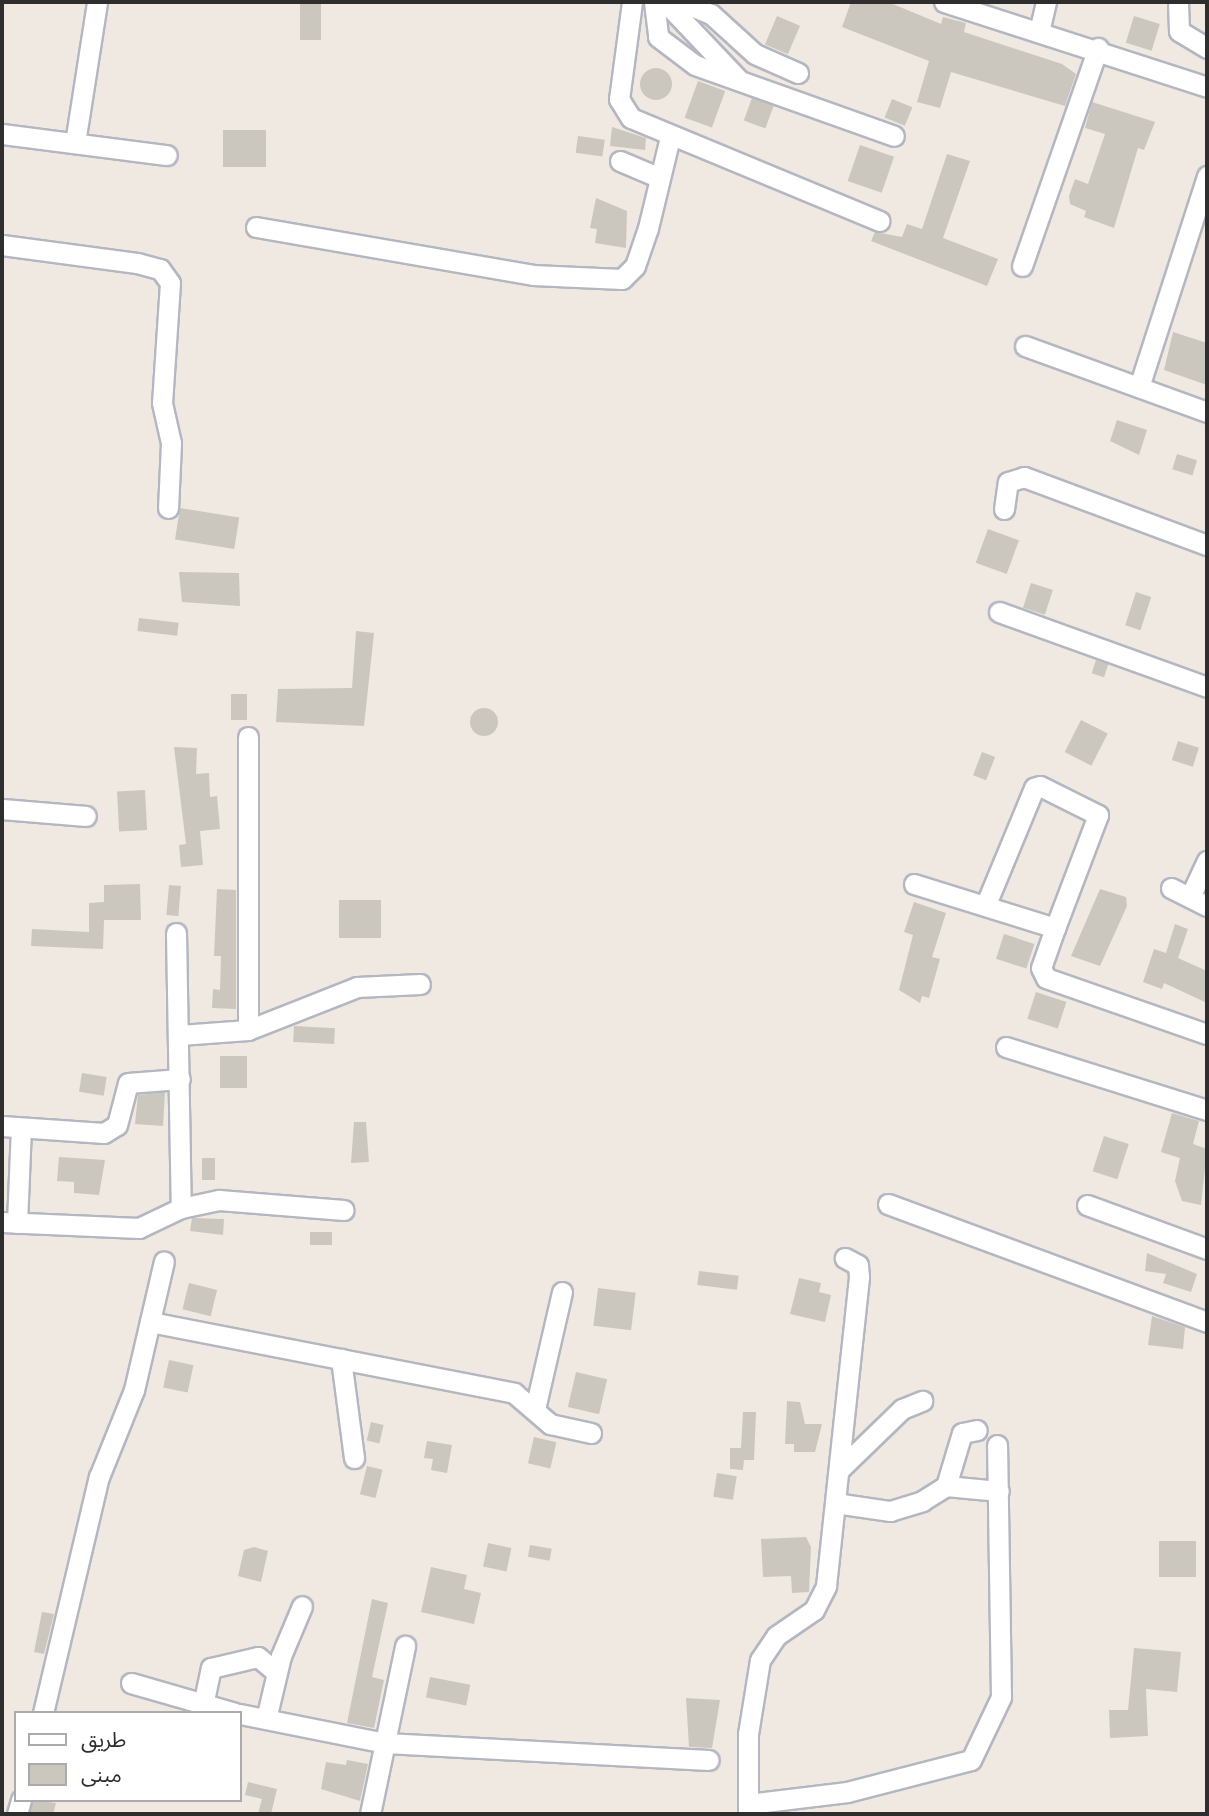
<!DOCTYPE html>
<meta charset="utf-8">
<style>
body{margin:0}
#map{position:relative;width:1209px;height:1816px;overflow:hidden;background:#efe9e1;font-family:"Varela Round","Noto Sans Arabic",sans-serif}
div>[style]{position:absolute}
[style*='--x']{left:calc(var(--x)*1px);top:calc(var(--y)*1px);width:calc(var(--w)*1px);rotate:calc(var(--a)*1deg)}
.building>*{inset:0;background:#cbc7bf;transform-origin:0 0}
.round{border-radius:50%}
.roads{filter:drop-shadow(2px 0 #b4b7c1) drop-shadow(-2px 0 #b4b7c1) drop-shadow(0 2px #b4b7c1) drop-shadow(0 -2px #b4b7c1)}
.minor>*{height:19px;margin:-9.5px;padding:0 9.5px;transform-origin:9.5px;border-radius:9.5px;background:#fff}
span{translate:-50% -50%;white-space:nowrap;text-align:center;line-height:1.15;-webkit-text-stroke:6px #fff;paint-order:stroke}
.frame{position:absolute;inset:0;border:4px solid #2e2e2e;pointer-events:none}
.legend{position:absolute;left:14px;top:1711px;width:228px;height:91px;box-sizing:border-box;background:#fff;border:2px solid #ababab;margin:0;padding:9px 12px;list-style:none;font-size:21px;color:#2e2e2e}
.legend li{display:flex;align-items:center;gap:14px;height:35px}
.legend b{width:35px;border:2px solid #ababab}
</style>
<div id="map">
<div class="building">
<i style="left:300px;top:2px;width:21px;height:38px"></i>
<i style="clip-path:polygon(851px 2px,888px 2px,941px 24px,943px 17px,966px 23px,964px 32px,1062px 64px,1076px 74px,1065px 106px,951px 72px,940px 108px,917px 102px,929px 61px,842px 27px)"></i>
<i style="left:777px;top:16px;width:25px;height:31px;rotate:23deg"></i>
<i style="left:1134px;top:16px;width:27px;height:28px;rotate:17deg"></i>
<i class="round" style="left:640px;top:68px;width:32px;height:32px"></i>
<i style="left:698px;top:81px;width:29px;height:39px;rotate:20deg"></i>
<i style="left:752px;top:98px;width:23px;height:24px;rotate:20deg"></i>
<i style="left:892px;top:99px;width:22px;height:20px;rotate:22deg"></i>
<i style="clip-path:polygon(1092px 102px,1155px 122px,1144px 150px,1138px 148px,1114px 228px,1084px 217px,1086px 211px,1070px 204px,1069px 196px,1075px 179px,1088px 184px,1105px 134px,1085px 128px)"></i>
<i style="clip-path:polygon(612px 127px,646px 138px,645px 150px,610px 146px)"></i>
<i style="left:223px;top:130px;width:43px;height:37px"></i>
<i style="left:578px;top:136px;width:27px;height:17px;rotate:8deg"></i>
<i style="left:860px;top:145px;width:36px;height:38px;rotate:19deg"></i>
<i style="clip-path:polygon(947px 154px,970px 161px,943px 238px,998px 259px,987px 286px,871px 241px,875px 232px,902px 237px,907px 224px,922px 229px)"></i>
<i style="clip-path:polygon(596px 198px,627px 211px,626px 248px,595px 243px,597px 229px,590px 228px)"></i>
<i style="clip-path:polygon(1173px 332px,1207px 343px,1207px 385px,1164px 370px)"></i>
<i style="clip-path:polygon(1117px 420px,1147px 430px,1139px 455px,1110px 441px)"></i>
<i style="left:1177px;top:454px;width:21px;height:16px;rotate:17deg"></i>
<i style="left:180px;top:508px;width:60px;height:32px;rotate:9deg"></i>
<i style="left:988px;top:529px;width:33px;height:36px;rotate:20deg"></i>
<i style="clip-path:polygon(179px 572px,239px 573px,240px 606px,182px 602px)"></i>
<i style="left:1031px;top:583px;width:23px;height:26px;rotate:18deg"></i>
<i style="left:1136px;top:592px;width:16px;height:35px;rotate:18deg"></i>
<i style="left:139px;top:618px;width:40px;height:13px;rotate:7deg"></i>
<i style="clip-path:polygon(356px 631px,374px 633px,364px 726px,276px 722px,278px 689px,352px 688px)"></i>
<i style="left:1096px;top:660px;width:13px;height:14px;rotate:18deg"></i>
<i style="left:231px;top:694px;width:16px;height:26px"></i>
<i class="round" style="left:470px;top:708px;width:28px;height:28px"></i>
<i style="left:1081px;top:720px;width:30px;height:36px;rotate:27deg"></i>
<i style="left:1178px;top:741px;width:22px;height:20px;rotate:18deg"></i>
<i style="clip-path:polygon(174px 747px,197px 748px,196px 774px,209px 773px,210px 797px,217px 796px,220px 829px,200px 831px,203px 865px,181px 867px,179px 845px,186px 844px)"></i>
<i style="left:982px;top:752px;width:14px;height:25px;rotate:21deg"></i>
<i style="left:145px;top:790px;width:40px;height:28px;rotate:87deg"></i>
<i style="clip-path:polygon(140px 884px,141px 920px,104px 920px,103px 949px,31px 946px,32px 929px,89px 932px,89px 903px,104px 902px,104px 885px)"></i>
<i style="left:169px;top:885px;width:12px;height:30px;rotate:5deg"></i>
<i style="clip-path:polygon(217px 889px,236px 890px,236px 1009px,212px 1008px,213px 989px,220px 990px,221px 956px,214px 956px)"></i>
<i style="clip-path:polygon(1100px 889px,1126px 897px,1127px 906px,1100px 966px,1071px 956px)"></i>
<i style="left:381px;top:900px;width:38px;height:42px;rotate:90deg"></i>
<i style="clip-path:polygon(914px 902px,946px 913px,932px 957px,940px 959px,929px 998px,922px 996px,920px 1003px,899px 990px,913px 935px,904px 932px)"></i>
<i style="clip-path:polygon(1175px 924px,1188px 929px,1178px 958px,1207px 971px,1207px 1003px,1164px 983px,1162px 989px,1143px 982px,1154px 949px,1166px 953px)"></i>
<i style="left:1004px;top:934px;width:32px;height:26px;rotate:18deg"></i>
<i style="left:1036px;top:992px;width:32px;height:28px;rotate:18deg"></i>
<i style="left:294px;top:1026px;width:41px;height:16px;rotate:3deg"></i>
<i style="left:220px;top:1056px;width:27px;height:32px"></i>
<i style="left:82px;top:1073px;width:25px;height:19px;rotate:9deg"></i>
<i style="clip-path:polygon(165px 1092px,163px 1126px,135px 1124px,138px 1095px)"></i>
<i style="clip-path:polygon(1172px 1113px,1199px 1121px,1193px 1144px,1207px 1149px,1201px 1205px,1182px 1201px,1175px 1181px,1180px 1158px,1161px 1152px)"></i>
<i style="clip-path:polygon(354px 1122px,366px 1122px,369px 1162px,351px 1163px)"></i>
<i style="left:1104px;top:1136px;width:26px;height:37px;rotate:18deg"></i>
<i style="clip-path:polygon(59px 1157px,105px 1160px,99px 1195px,74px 1193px,74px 1182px,57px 1181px)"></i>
<i style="left:202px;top:1158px;width:13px;height:22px"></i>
<i style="clip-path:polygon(192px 1218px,224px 1219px,223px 1235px,190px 1231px)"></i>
<i style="left:332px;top:1232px;width:13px;height:22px;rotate:90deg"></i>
<i style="clip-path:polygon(1147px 1253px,1197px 1274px,1191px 1292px,1163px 1283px,1166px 1274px,1145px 1271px)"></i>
<i style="left:699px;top:1271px;width:40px;height:14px;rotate:7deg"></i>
<i style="clip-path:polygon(799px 1278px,821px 1283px,819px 1292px,831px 1295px,825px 1322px,790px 1314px)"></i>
<i style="left:189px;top:1283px;width:29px;height:27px;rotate:14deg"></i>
<i style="left:598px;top:1288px;width:38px;height:38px;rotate:7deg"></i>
<i style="clip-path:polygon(1152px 1316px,1185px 1327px,1183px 1349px,1148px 1345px)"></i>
<i style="left:169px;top:1360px;width:25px;height:28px;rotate:12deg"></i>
<i style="left:576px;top:1372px;width:32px;height:36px;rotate:13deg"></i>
<i style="clip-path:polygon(787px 1401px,800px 1402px,805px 1424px,822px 1424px,815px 1452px,794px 1452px,794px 1444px,785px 1444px)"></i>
<i style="clip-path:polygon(743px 1412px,756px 1412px,754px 1460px,744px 1460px,743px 1470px,730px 1469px,730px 1448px,741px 1448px)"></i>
<i style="left:371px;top:1422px;width:13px;height:19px;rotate:13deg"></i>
<i style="left:534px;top:1437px;width:23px;height:27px;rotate:13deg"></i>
<i style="clip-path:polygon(427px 1441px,452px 1445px,447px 1473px,431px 1470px,433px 1459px,424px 1458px)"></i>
<i style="left:367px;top:1466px;width:16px;height:29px;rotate:14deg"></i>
<i style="left:717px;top:1473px;width:20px;height:24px;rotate:9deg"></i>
<i style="clip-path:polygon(806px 1537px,811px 1547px,809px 1592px,792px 1593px,791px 1576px,763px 1577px,761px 1539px)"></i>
<i style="left:1159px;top:1541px;width:37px;height:36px"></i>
<i style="left:488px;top:1543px;width:24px;height:24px;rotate:12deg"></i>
<i style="left:530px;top:1545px;width:22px;height:12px;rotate:10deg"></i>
<i style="clip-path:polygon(254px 1547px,268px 1551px,261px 1582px,238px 1576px,244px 1550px)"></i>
<i style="clip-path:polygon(431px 1567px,467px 1575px,464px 1589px,481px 1593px,474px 1624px,421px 1612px)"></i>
<i style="clip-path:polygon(372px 1599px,388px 1603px,372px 1677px,384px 1680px,374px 1728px,347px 1723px)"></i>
<i style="clip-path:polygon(42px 1612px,54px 1614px,44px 1654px,34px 1652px)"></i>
<i style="clip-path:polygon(1134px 1648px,1181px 1652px,1177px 1692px,1146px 1689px,1148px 1736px,1110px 1738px,1109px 1710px,1128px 1710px)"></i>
<i style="left:430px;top:1677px;width:41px;height:21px;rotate:11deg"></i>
<i style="clip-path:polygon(686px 1698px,720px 1700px,712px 1748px,689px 1747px)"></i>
<i style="clip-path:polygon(347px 1760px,368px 1764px,360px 1801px,321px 1789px,326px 1762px,346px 1765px)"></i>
<i style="clip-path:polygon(248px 1782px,277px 1789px,271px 1814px,258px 1814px,262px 1799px,245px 1795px)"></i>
<i style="clip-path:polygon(33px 1800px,56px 1803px,53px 1814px,30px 1814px)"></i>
</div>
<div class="roads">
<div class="minor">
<i style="--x:632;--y:2;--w:98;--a:97.6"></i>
<i style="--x:619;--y:99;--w:22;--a:58"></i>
<i style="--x:631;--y:118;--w:269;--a:22.5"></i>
<i style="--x:654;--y:2;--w:35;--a:83"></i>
<i style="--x:658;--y:37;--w:46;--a:37.1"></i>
<i style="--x:695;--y:65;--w:211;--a:19.6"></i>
<i style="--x:665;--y:2;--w:109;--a:46.5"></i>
<i style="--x:681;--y:2;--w:32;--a:22"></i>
<i style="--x:711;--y:14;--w:59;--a:42.3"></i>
<i style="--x:755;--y:54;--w:47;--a:23.8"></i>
<i style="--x:944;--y:2;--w:276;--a:17.9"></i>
<i style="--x:1178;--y:2;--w:29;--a:88"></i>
<i style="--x:1179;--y:31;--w:33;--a:31"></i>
<i style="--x:1039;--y:32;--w:31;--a:-77"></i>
<i style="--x:2;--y:134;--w:166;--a:7.3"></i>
<i style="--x:75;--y:143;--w:143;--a:-81.1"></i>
<i style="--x:620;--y:161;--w:43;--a:23"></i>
<i style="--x:256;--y:227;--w:281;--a:9.8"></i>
<i style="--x:533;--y:275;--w:89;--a:2.6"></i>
<i style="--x:622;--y:279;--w:18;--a:-45"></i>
<i style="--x:635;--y:266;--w:40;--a:-71.1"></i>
<i style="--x:648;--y:228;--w:94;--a:-76.4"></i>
<i style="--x:2;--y:245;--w:136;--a:7.6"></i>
<i style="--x:137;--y:263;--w:24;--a:15"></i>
<i style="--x:160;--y:269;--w:17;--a:54"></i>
<i style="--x:170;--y:283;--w:120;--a:93.8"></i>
<i style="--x:162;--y:403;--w:41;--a:77.3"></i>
<i style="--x:171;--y:443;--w:65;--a:92.6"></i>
<i style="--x:1022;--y:266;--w:231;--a:-70.8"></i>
<i style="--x:1025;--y:346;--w:194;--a:19.9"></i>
<i style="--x:1139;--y:387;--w:222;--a:-72.1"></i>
<i style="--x:1004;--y:509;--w:27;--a:-82"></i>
<i style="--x:1008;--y:482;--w:17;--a:-17"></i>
<i style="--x:1024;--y:477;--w:195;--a:20.4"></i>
<i style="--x:999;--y:612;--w:221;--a:19.8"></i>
<i style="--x:248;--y:737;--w:293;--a:90"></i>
<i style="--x:2;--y:809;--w:84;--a:4.8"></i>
<i style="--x:914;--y:884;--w:148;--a:17.3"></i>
<i style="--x:1055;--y:928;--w:42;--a:109.3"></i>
<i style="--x:1041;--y:968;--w:11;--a:63"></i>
<i style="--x:1046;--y:978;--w:170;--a:19.2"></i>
<i style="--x:1171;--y:888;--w:40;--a:26.6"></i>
<i style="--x:1190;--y:897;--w:40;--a:-65"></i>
<i style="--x:986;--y:904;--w:126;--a:-67.5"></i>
<i style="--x:1034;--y:788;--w:6;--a:-18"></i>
<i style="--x:1040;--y:786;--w:65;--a:26.6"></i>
<i style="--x:1098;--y:815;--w:121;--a:110.8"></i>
<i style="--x:176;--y:933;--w:275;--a:89"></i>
<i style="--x:180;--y:1035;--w:68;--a:-4.2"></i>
<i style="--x:248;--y:1030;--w:117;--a:-21.5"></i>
<i style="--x:357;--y:987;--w:63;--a:-2.7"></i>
<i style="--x:1006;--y:1047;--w:211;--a:17.4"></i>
<i style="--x:2;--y:1126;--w:102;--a:3.9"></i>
<i style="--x:104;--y:1133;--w:15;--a:-32"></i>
<i style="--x:117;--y:1125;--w:43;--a:-75.3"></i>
<i style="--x:128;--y:1083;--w:52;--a:-4.4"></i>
<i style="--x:888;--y:1204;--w:340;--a:20.3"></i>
<i style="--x:1087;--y:1205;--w:128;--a:20.1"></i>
<i style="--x:2;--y:1222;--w:137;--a:2.5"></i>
<i style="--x:139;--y:1228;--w:47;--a:-25.5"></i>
<i style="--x:181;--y:1208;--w:39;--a:-12"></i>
<i style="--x:219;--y:1200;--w:125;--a:4.6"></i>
<i style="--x:17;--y:1223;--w:95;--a:-87.6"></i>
<i style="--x:150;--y:1322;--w:371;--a:11"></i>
<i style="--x:514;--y:1393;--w:48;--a:40.7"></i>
<i style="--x:550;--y:1424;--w:42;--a:12.4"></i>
<i style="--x:341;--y:1359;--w:100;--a:82.5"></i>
<i style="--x:535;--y:1409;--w:120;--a:-77"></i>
<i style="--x:839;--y:1470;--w:88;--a:-44.1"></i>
<i style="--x:902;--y:1409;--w:22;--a:-22"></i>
<i style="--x:946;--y:1486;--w:53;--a:5.4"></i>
<i style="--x:835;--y:1503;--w:56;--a:8.3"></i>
<i style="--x:890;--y:1511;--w:34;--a:-17"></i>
<i style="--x:922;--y:1501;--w:28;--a:-32"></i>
<i style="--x:946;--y:1486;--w:55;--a:-73.2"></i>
<i style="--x:962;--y:1433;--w:15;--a:-11"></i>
<i style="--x:131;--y:1683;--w:108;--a:16.1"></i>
<i style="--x:203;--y:1705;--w:38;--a:-78"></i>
<i style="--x:211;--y:1668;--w:48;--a:-13.2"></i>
<i style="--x:258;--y:1657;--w:23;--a:40"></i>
<i style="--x:43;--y:1713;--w:243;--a:-76.7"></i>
<i style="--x:99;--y:1477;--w:94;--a:-68.1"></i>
<i style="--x:134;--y:1390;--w:132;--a:-76.9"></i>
<i style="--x:240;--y:1714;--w:148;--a:11.3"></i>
<i style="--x:385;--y:1743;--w:324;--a:3"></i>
<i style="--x:266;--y:1719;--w:65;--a:-76.6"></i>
<i style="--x:281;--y:1656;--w:54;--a:-67.2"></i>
<i style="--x:748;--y:1804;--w:100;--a:-6.9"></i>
<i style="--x:847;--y:1792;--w:128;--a:-14.5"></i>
<i style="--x:971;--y:1760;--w:70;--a:-64.5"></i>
<i style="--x:1001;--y:1697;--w:252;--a:-90.9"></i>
<i style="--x:17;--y:1814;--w:15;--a:-74"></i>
<i style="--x:370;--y:1814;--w:172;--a:-78.2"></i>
<i style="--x:748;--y:1814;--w:80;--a:-90"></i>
<i style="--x:748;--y:1734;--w:75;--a:-80.8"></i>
<i style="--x:760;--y:1660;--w:29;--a:-56"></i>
<i style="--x:776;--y:1636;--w:46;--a:-34.4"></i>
<i style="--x:814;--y:1610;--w:27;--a:-63"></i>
<i style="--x:826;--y:1586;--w:311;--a:-83.9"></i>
<i style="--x:859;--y:1277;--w:12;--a:-95"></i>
<i style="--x:858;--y:1265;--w:15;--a:-152"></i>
</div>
</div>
<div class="frame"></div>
<ul class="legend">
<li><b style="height:9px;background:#fff"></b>طريق</li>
<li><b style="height:19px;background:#cbc7bf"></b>مبنى</li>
</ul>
</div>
